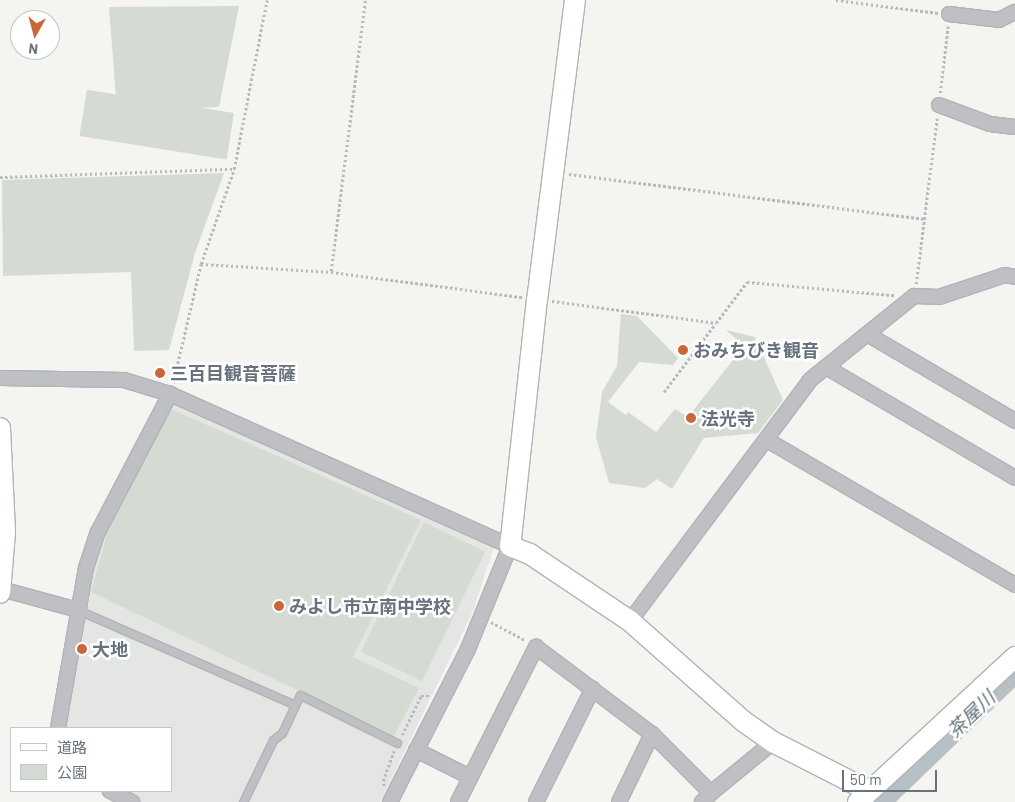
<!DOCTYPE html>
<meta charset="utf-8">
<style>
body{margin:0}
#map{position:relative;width:1015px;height:802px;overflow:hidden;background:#f4f4f1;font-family:Barlow,"Noto Sans JP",sans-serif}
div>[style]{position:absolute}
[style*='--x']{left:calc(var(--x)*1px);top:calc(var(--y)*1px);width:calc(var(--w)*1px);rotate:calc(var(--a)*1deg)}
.built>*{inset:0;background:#e4e6e4}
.green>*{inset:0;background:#d5dad3;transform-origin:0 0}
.river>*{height:22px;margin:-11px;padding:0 11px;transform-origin:11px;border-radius:11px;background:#b7c0c4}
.path>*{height:2.5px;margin-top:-1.25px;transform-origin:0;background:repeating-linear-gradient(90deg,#b7b9bc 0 2.5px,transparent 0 5px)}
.roads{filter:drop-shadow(1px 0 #b0b4b8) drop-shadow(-1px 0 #b0b4b8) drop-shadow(0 1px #b0b4b8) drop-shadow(0 -1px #b0b4b8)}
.lane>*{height:7px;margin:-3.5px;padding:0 3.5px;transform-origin:3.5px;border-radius:3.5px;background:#bec0c4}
.street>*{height:14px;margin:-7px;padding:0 7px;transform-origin:7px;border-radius:7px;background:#bec0c4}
.secondary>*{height:20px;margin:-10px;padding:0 10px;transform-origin:10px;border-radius:10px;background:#fff}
.dots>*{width:14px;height:14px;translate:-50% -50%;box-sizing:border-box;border:2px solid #fff;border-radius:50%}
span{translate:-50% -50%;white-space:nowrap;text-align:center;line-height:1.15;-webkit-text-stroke:5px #fff;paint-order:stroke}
.poi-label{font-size:18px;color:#67727e;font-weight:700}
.left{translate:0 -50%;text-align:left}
.water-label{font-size:19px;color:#63737b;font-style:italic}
.legend{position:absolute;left:10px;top:727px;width:162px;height:65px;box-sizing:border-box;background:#fff;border:1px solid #c2c7cb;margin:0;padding:6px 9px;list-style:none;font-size:15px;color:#67727e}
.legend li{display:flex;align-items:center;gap:10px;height:25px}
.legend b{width:25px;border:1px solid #c2c7cb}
.north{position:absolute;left:10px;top:10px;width:50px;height:50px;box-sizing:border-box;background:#fff;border:1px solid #c2c7cb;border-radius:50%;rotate:187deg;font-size:14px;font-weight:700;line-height:20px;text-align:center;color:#67727e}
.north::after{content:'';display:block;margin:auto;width:18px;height:22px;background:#cb653a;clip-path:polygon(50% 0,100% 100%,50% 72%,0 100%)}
.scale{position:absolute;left:842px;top:770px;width:95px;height:22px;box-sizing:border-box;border:2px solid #67727e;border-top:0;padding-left:6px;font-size:15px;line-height:18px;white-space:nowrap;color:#67727e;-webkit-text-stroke:4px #fff;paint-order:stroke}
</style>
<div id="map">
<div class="built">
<i style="clip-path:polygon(174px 405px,494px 547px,473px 611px,380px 802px,142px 802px,120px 791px,171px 791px,171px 728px,65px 728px,84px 601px,104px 531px)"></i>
</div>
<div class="green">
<i style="clip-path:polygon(239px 6px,219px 107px,117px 110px,109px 7px)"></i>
<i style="left:234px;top:113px;width:47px;height:149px;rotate:99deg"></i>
<i style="clip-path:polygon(224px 173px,195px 253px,169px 350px,134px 351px,131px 272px,3px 276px,2px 180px)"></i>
<i style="clip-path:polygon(621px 314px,637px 316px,678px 358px,673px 365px,639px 362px,608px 402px,626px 415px,628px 412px,656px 432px,675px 409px,688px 417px,744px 346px,726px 330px,755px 337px,783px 400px,758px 433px,704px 438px,672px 489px,657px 479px,645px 488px,609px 483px,596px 437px,602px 392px,617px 366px)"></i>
<i style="clip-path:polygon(171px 409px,421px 520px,353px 657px,419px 688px,394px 736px,91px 592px,107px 534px)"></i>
<i style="left:424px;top:522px;width:68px;height:144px;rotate:26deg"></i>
</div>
<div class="river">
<i style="--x:884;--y:798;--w:182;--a:-43.9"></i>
</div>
<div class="path">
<i style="--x:836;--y:0;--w:103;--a:7.3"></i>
<i style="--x:940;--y:93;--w:67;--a:-83.2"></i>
<i style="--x:569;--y:174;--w:359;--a:7.2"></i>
<i style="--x:0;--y:177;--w:233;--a:-2"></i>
<i style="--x:201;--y:264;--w:130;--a:3.5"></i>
<i style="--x:331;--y:272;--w:193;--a:7.5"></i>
<i style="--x:331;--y:271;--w:273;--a:-82.8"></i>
<i style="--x:916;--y:284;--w:167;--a:-82.8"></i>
<i style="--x:552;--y:301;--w:165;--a:7.6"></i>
<i style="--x:716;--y:323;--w:51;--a:-52.9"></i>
<i style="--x:747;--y:282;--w:148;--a:5.1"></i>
<i style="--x:173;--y:383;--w:122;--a:-76.8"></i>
<i style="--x:201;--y:264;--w:101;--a:-70.8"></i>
<i style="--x:234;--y:169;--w:172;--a:-79"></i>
<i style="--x:664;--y:392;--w:85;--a:-53.1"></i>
<i style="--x:491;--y:622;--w:40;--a:28"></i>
<i style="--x:402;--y:735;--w:43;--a:-64"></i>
<i style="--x:421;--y:696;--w:9;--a:0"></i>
<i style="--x:384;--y:786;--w:5;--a:-101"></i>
<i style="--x:383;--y:781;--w:32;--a:-70"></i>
</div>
<div class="roads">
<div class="lane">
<i style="--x:78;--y:610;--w:237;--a:23.6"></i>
<i style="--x:295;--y:705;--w:11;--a:-63"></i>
<i style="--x:300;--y:695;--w:108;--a:26.3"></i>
<i style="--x:243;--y:802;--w:69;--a:-64.2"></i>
<i style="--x:273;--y:740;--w:11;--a:-38"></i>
<i style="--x:282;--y:733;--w:31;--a:-65"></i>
</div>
<div class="street">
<i style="--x:949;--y:14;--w:50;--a:6.8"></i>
<i style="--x:999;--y:20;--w:18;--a:-27"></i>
<i style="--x:939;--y:105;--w:54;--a:20.4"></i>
<i style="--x:990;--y:124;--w:25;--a:7"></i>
<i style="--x:867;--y:334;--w:172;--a:30.4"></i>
<i style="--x:826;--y:367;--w:219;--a:30.4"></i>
<i style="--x:0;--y:378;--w:124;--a:0.9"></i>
<i style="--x:124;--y:380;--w:48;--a:16.9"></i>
<i style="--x:170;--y:394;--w:372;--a:24.1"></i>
<i style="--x:510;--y:546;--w:111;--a:112.2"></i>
<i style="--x:468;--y:649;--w:172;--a:117"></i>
<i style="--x:767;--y:440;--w:287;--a:30.3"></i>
<i style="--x:1;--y:589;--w:80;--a:15.3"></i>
<i style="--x:630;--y:621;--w:301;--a:-53.2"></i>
<i style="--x:810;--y:380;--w:134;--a:-38.9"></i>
<i style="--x:914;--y:296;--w:25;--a:2"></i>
<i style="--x:939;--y:297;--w:70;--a:-18.4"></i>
<i style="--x:1005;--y:275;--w:10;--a:11"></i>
<i style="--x:58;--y:728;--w:162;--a:-80.1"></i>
<i style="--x:86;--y:568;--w:38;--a:-72"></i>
<i style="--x:98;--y:532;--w:156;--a:-62.4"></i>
<i style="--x:416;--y:750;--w:60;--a:26.6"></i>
<i style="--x:110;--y:791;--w:25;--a:27"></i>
<i style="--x:711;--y:793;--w:80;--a:-39.4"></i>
<i style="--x:458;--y:802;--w:174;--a:-63.3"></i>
<i style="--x:536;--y:647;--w:145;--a:36.9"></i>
<i style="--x:652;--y:734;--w:83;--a:45"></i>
<i style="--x:711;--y:793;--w:13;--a:135"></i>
<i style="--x:536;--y:802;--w:127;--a:-63.4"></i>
<i style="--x:619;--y:802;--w:76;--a:-64.1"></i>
</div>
<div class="secondary">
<i style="--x:575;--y:0;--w:301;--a:97.2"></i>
<i style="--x:537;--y:299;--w:248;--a:96.2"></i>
<i style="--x:510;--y:546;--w:22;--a:22"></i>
<i style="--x:530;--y:554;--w:120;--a:33.8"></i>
<i style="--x:630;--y:621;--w:151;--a:41.5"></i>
<i style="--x:743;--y:721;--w:37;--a:35"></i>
<i style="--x:773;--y:742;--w:108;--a:27"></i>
<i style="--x:0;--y:428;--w:104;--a:87.2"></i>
<i style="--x:5;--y:532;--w:61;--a:94.7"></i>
<i style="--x:858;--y:802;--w:214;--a:-42.7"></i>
</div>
</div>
<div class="dots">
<i style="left:683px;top:350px;background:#cb653a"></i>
<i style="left:160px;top:373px;background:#cb653a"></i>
<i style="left:691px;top:418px;background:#cb653a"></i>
<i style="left:279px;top:606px;background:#cb653a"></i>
<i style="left:82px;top:649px;background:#cb653a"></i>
</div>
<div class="poi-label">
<span class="left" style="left:693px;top:350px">おみちびき観音</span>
<span class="left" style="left:170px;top:373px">三百目観音菩薩</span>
<span class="left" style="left:701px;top:418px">法光寺</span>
<span class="left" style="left:289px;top:606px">みよし市立南中学校</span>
<span class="left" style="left:92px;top:649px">大地</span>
</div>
<div class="water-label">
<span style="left:971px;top:714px;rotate:-44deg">茶屋川</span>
</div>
<ul class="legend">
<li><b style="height:6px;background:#fff"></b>道路</li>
<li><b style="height:14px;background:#d5dad3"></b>公園</li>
</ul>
<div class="north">N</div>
<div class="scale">50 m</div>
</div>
